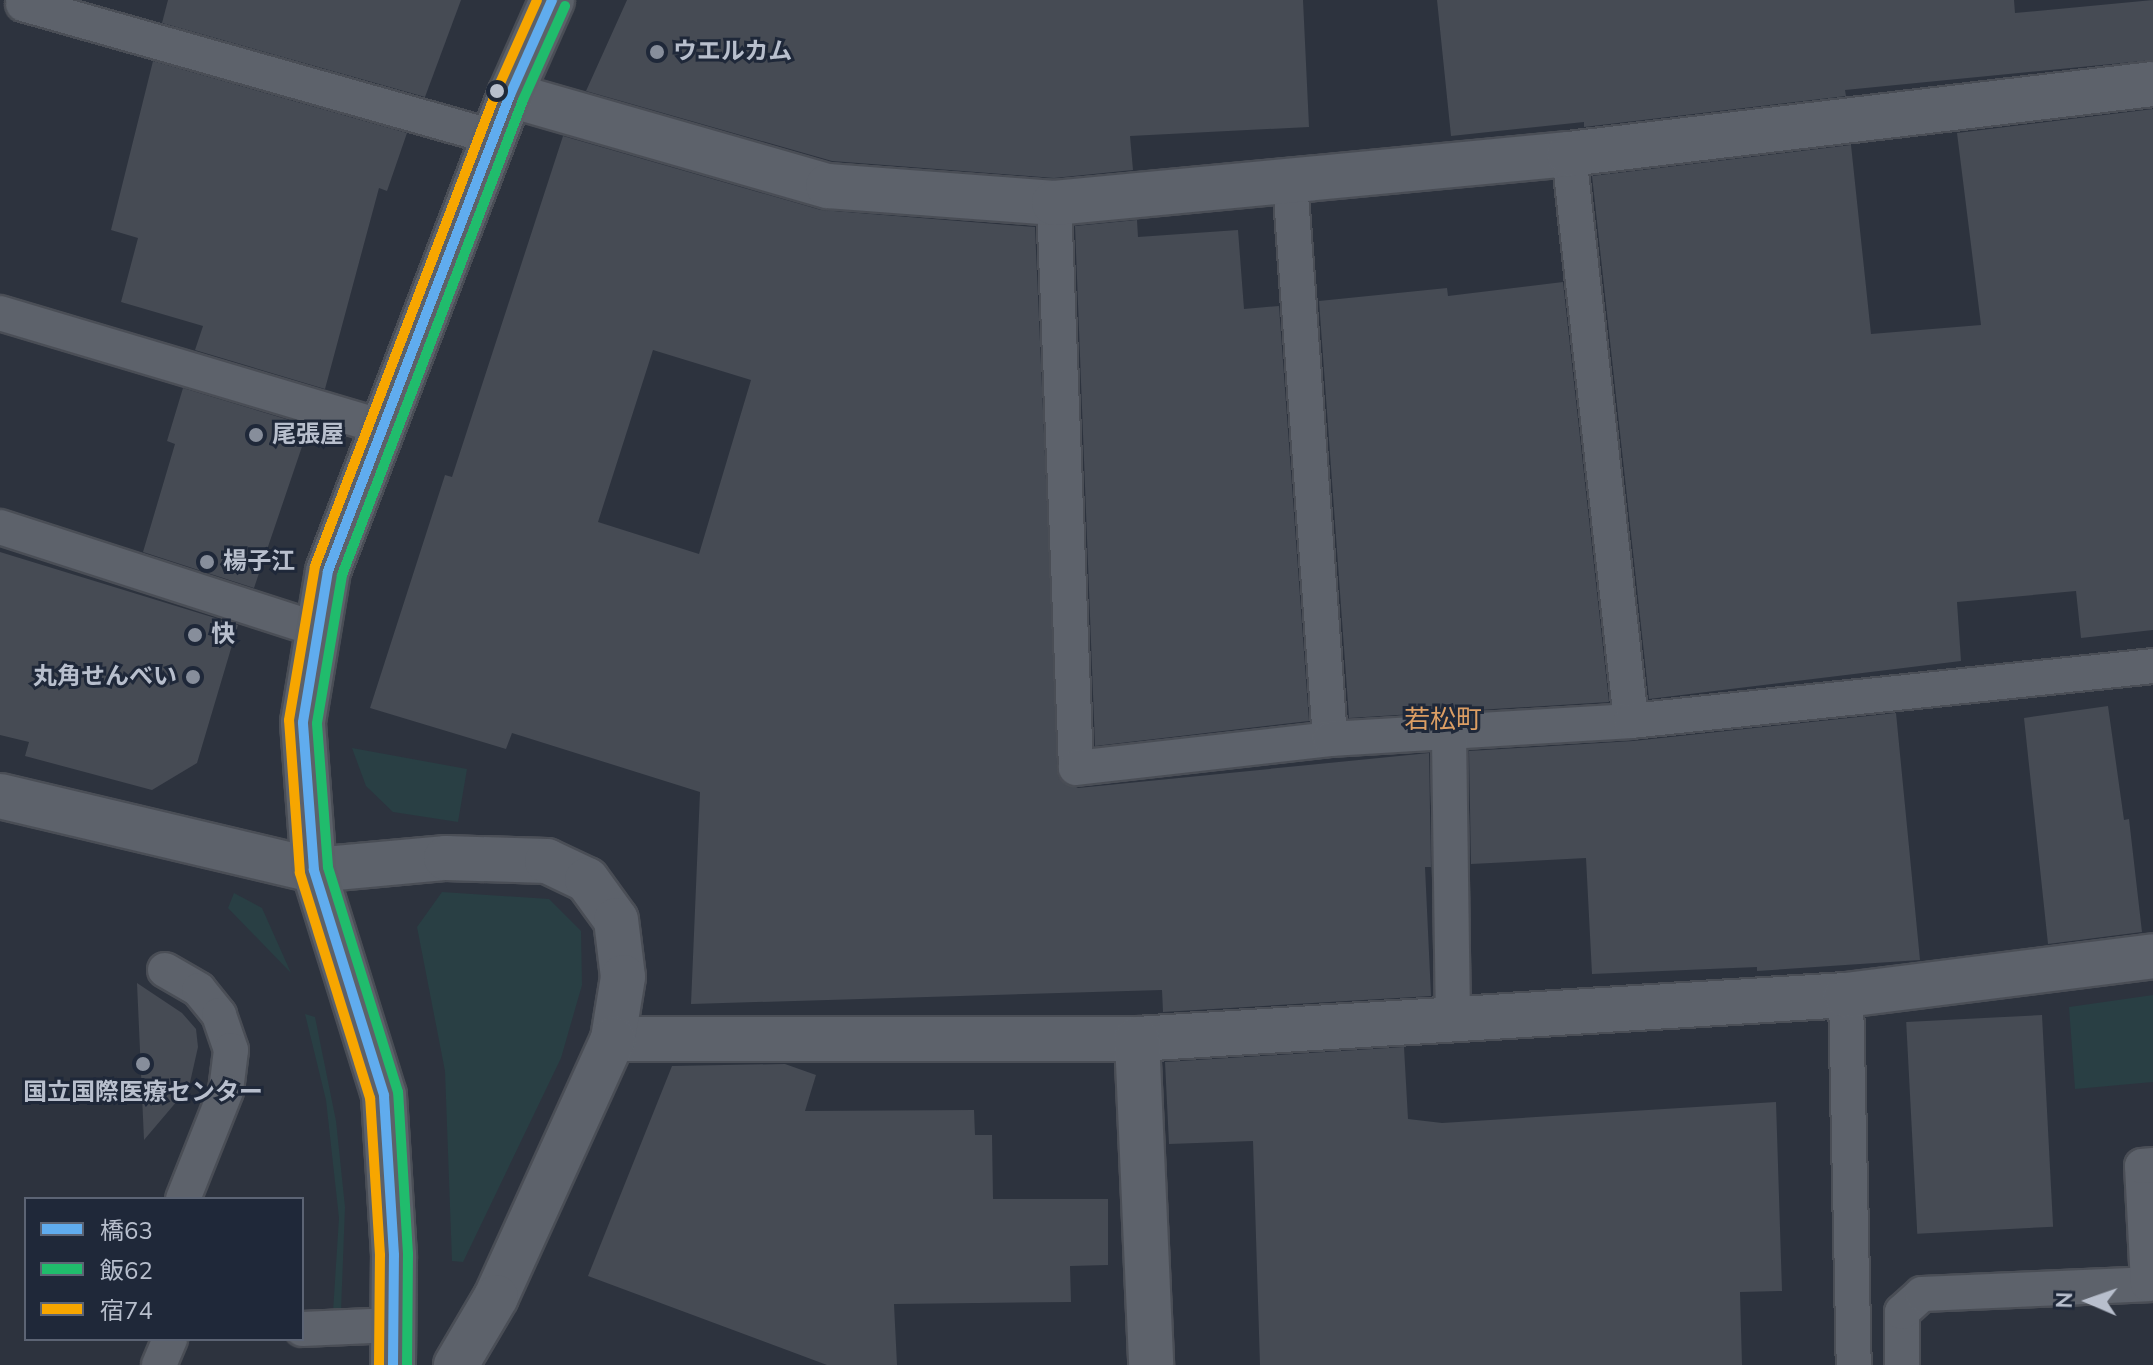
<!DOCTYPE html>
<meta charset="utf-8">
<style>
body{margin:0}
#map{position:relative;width:2153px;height:1365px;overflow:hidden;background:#2d333e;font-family:"Nunito Sans","Noto Sans JP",sans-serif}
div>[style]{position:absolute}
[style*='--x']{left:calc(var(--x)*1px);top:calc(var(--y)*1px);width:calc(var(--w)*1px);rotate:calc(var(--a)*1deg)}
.green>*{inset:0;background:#293f44}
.building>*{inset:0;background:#464b54;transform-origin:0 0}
.roads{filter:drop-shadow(2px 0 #4a4e56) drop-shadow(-2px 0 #4a4e56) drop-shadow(0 2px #4a4e56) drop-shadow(0 -2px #4a4e56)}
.service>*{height:34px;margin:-17px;padding:0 17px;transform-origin:17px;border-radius:17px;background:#5d626b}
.minor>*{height:44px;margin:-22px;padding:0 22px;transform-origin:22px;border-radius:22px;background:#5d626b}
.tertiary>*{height:44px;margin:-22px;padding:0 22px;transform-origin:22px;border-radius:22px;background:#5d626b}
.secondary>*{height:44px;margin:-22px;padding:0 22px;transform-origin:22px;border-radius:22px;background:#5c6169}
.bus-1>*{height:10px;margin:-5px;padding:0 5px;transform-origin:5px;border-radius:5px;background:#60acee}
.bus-2>*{height:10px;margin:-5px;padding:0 5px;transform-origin:5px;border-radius:5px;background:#20bc6c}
.bus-3>*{height:10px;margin:-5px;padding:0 5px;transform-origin:5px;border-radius:5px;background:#f7a600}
.dots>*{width:22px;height:22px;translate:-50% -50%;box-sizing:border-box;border:4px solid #1f2839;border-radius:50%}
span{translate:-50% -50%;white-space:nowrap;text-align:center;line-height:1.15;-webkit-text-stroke:6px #1f2839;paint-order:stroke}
.poi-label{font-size:24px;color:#b8bfcd;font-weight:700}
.left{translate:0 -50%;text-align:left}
.right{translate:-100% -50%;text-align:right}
.neighbourhood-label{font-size:26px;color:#dc9e64}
.legend{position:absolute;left:24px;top:1197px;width:280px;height:144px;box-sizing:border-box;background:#1f2839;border:2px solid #5c6474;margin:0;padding:10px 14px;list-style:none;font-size:24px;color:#b8bfcd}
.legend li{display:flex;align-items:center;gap:16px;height:40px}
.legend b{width:40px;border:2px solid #5c6474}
.north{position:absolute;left:2049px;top:1261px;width:80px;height:80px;-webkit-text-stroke:6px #1f2839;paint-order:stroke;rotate:272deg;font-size:22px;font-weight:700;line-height:32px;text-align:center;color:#b8bfcd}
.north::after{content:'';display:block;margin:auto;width:28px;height:36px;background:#b8bfcd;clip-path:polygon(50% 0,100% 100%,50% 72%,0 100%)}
</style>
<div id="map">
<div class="green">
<i style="clip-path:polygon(352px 748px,467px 769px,458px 822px,393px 812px,366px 786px)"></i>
<i style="clip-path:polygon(442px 892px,549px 899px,581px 931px,582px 985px,561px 1058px,463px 1262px,452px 1261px,445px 1071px,417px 927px)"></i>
<i style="clip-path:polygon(234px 893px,262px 908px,291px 973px,228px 908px)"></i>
<i style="clip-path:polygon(2153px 995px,2153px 1082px,2075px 1089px,2069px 1007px)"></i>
<i style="clip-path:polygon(305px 1014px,315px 1017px,336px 1121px,345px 1207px,341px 1312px,333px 1312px,339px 1218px,326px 1100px)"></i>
</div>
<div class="building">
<i style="clip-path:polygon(168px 0,461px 0,425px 97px,162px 23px)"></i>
<i style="clip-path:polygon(627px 0,1303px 0,1309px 127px,1130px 136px,1133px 170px,1054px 178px,832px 161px,586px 91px)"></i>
<i style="clip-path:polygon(1437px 0,2014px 0,2015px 13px,2153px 0,2153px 60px,1845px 90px,1846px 96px,1584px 127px,1584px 122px,1451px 136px)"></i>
<i style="clip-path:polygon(153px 61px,407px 133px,387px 191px,379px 188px,325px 389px,195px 350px,203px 326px,121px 302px,138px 238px,111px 230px)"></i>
<i style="clip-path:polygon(2153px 109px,2153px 630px,2081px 638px,2076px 591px,1957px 602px,1961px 661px,1649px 699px,1592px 176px,1851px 145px,1871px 334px,1981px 325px,1957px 133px)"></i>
<i style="clip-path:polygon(evenodd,563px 136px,821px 210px,1035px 227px,1059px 778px,1078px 788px,1429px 753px,1431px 867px,1425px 867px,1431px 996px,1163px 1012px,1162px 990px,691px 1004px,700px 792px,512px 733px,506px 749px,370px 708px,445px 475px,452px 477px,563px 136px,653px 350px,751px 380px,699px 554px,598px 522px,653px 350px)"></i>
<i style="clip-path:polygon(1137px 220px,1138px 237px,1238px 230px,1244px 309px,1279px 306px,1309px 721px,1095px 746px,1075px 226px)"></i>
<i style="clip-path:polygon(1563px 282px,1609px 702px,1349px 718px,1319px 301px,1447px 288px,1448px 296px)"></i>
<i style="clip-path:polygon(183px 388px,309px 426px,254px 588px,143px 552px,175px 444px,167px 441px)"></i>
<i style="clip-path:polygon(0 552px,238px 625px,197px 763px,152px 790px,25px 756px,29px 742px,0 735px)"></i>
<i style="clip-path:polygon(2108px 706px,2124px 820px,2129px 819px,2142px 932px,2048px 944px,2024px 718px)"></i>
<i style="clip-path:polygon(1896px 713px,1920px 960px,1757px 971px,1757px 967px,1592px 974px,1586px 858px,1471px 864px,1469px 751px,1633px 741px)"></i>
<i style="clip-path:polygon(137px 983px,182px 1013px,196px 1029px,198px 1047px,189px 1087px,144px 1140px)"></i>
<i style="left:2042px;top:1015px;width:212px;height:136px;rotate:87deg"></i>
<i style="clip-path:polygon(1404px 1047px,1408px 1119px,1442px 1123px,1776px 1102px,1782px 1291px,1740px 1292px,1742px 1365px,1260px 1365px,1253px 1141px,1169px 1144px,1165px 1062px)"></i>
<i style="clip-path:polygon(785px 1064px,816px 1075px,805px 1111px,974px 1110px,975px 1135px,992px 1135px,993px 1199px,1108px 1199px,1108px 1265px,1070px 1266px,1071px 1302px,894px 1304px,897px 1365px,827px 1365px,588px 1276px,672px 1066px)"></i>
</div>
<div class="roads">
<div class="service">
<i style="--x:23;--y:4;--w:489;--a:15.8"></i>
<i style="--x:1569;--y:154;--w:570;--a:83.76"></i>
<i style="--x:1290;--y:182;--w:558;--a:85.89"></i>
<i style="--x:1054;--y:203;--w:565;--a:87.77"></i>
<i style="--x:1076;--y:768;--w:256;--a:-6.5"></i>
<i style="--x:1330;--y:739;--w:302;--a:-3.4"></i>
<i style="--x:1631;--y:721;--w:525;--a:-6.01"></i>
<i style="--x:0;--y:313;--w:400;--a:16.6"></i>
<i style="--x:0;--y:527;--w:335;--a:17.9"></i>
<i style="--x:1449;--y:736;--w:283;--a:89.2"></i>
<i style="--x:165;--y:970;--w:39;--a:30"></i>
<i style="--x:199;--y:990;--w:32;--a:51"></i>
<i style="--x:219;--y:1015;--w:37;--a:71"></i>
<i style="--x:231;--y:1050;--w:41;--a:97"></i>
<i style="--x:226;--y:1091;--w:116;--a:111.7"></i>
<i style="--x:1846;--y:995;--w:370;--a:88.8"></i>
<i style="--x:302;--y:1329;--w:92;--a:-2.5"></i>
<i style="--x:159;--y:1365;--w:28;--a:-67"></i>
<i style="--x:1902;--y:1365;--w:53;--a:-90"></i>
<i style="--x:1902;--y:1312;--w:27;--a:-42"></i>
<i style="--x:1922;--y:1294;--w:226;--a:-2.5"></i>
<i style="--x:2148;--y:1284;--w:118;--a:-92.9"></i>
<i style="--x:2142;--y:1166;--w:11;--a:-5"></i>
</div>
<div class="minor">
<i style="--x:510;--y:95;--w:331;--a:16"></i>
<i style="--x:828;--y:186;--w:227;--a:4.3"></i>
<i style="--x:1054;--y:203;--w:517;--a:-5.44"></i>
<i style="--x:1569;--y:154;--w:588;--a:-6.84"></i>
<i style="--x:613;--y:1039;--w:524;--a:0"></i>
<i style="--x:1137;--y:1039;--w:710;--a:-3.55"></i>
<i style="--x:1846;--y:995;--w:309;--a:-7.2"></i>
<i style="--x:1137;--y:1039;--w:326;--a:87.5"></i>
</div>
<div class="tertiary">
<i style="--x:0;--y:796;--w:323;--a:13.3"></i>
<i style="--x:314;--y:870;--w:133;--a:-5.2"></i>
<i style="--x:446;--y:858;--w:101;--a:1.7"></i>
<i style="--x:547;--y:861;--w:44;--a:25.4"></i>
<i style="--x:587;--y:880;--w:49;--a:54.1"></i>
<i style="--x:616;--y:920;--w:57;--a:83"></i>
<i style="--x:623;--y:977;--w:63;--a:99.2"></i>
<i style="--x:613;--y:1039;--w:283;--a:114.4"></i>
<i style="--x:496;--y:1297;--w:79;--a:120.5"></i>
</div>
<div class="secondary">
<i style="--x:393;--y:1365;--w:110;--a:-89.5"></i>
<i style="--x:394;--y:1255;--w:160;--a:-93.6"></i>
<i style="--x:384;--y:1095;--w:236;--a:-107.3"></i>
<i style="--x:314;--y:870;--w:148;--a:-94.3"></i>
<i style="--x:303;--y:722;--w:153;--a:-80.6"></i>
<i style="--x:328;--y:571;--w:510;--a:-69.08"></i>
<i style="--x:510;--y:95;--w:104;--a:-66.1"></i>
</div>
</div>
<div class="bus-1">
<i style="--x:393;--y:1365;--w:110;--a:-89.5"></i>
<i style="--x:394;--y:1255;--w:160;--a:-93.6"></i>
<i style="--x:384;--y:1095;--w:236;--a:-107.3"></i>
<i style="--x:314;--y:870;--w:148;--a:-94.3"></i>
<i style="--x:303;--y:722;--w:153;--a:-80.6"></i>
<i style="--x:328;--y:571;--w:510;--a:-69.08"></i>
<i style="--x:510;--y:95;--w:104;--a:-66.1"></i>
</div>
<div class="bus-2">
<i style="--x:407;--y:1365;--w:111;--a:-89.5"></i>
<i style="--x:408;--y:1254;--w:162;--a:-93.5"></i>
<i style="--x:398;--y:1092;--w:236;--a:-107.3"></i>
<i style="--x:328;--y:867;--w:144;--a:-94.4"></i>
<i style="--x:317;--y:723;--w:150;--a:-80.4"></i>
<i style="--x:342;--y:575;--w:508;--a:-69.14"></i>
<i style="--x:523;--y:100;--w:103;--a:-65.9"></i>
</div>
<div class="bus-3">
<i style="--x:379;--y:1365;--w:110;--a:-89.5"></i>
<i style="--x:380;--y:1255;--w:157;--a:-93.6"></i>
<i style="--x:370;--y:1098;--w:236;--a:-107.3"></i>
<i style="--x:300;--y:873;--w:153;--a:-94.1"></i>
<i style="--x:289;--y:720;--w:156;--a:-80.4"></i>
<i style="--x:315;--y:566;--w:510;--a:-69.08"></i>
<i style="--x:497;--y:90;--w:98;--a:-66"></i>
</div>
<div class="dots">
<i style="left:657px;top:52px;background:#878e9b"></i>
<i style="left:497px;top:91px;background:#b8bfcd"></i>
<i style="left:256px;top:435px;background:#878e9b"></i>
<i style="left:207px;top:562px;background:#878e9b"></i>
<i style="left:195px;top:635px;background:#878e9b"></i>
<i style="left:193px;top:677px;background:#878e9b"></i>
<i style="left:143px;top:1064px;background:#878e9b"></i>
</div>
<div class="poi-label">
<span class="left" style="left:673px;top:52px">ウエルカム</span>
<span class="left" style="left:272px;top:435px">尾張屋</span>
<span class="left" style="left:223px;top:562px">楊子江</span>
<span class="left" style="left:211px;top:635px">快</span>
<span class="right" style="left:177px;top:677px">丸角せんべい</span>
<span style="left:143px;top:1093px">国立国際医療センター</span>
</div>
<div class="neighbourhood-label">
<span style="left:1443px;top:720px">若松町</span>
</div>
<ul class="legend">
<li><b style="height:10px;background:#60acee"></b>橋63</li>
<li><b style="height:10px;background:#20bc6c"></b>飯62</li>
<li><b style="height:10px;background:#f7a600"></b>宿74</li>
</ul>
<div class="north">N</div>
</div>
